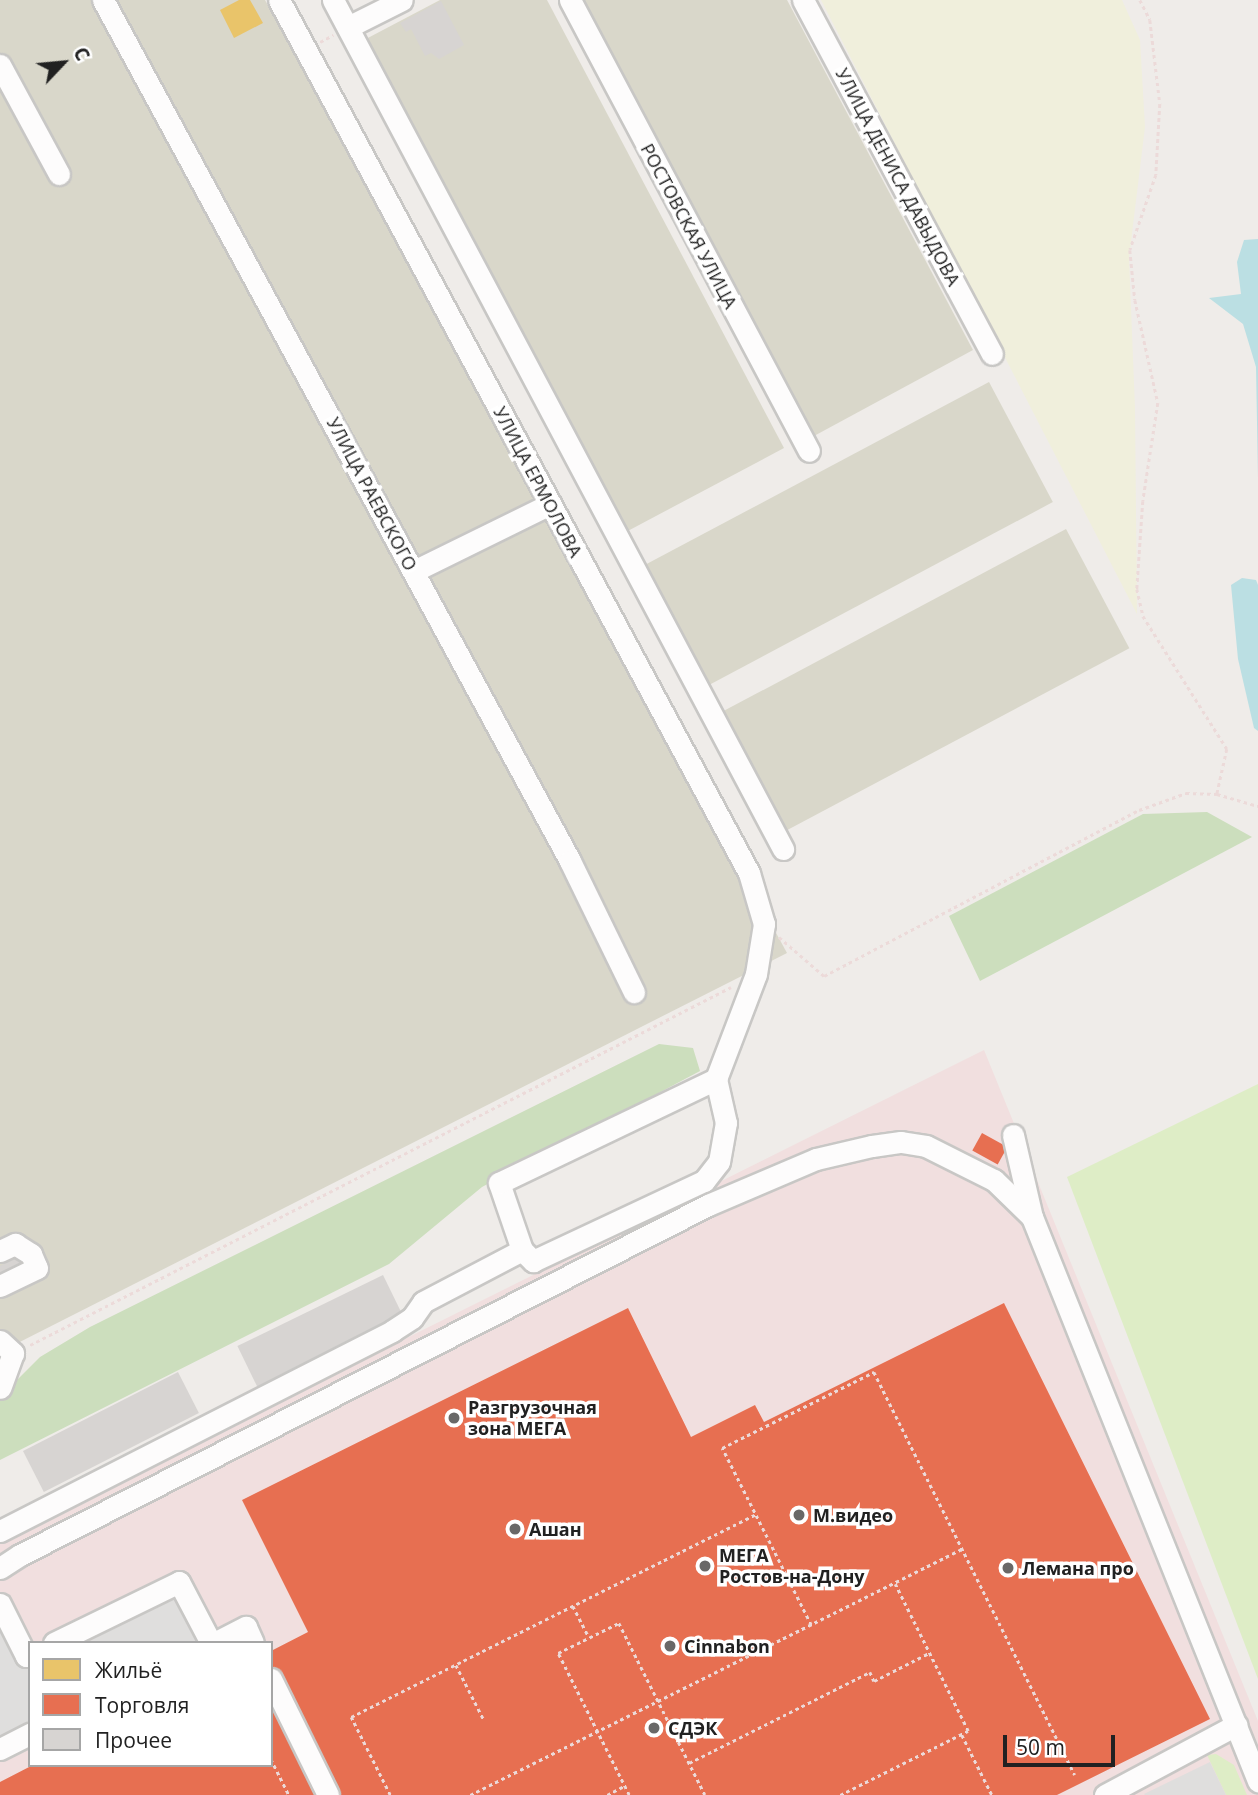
<!DOCTYPE html>
<meta charset="utf-8">
<style>
body{margin:0}
#map{position:relative;width:1258px;height:1795px;overflow:hidden;background:#efece9;font-family:"Open Sans",sans-serif}
div>[style]{position:absolute}
[style*='--x']{left:calc(var(--x)*1px);top:calc(var(--y)*1px);width:calc(var(--w)*1px);rotate:calc(var(--a)*1deg)}
.commercial>*{inset:0;background:#f1dfdf}
.construction>*{inset:0;background:#d9d7ca;transform-origin:0 0}
.farmland>*{inset:0;background:#f0efdc}
.grass>*{inset:0;background:#deedc6}
.forest>*{inset:0;background:#ccdebd}
.parking>*{inset:0;background:#dfdedd}
.water>*{inset:0;background:#bbdfe3}
.homes>*{inset:0;background:#e9c46a}
.shops>*{inset:0;background:#e76f51;transform-origin:0 0}
.building>*{inset:0;background:#d7d4d2;transform-origin:0 0}
.path>*{height:2.5px;margin-top:-1.25px;transform-origin:0;background:repeating-linear-gradient(90deg,#ecdad9 0 3.5px,transparent 0 7px)}
.roads{filter:drop-shadow(2px 0 #c8c7c5) drop-shadow(-2px 0 #c8c7c5) drop-shadow(0 2px #c8c7c5) drop-shadow(0 -2px #c8c7c5)}
.minor>*{height:21px;margin:-10.5px;padding:0 10.5px;transform-origin:10.5px;border-radius:10.5px;background:#fdfcfc}
.dots>*{width:19px;height:19px;translate:-50% -50%;box-sizing:border-box;border:4px solid #fff;border-radius:50%}
span{translate:-50% -50%;white-space:nowrap;text-align:center;line-height:1.15;-webkit-text-stroke:7px #fff;paint-order:stroke}
.street-label{font-size:18px;color:#212121}
.poi-label{font-size:18px;color:#212121;font-weight:700}
.left{translate:0 -50%;text-align:left}
.legend{position:absolute;left:28px;top:1641px;width:245px;height:126px;box-sizing:border-box;background:#fff;border:2px solid #a6a6a6;margin:0;padding:9px 12px;list-style:none;font-size:21px;color:#212121}
.legend li{display:flex;align-items:center;gap:14px;height:35px}
.legend b{width:35px;border:2px solid #a6a6a6}
.north{position:absolute;left:28px;top:28px;width:70px;height:70px;-webkit-text-stroke:5px #fff;paint-order:stroke;rotate:64deg;font-size:19px;font-weight:700;line-height:28px;text-align:center;color:#212121}
.north::after{content:'';display:block;margin:auto;width:24px;height:32px;background:#212121;clip-path:polygon(50% 0,100% 100%,50% 72%,0 100%)}
.scale{position:absolute;left:1003px;top:1735px;width:112px;height:32px;box-sizing:border-box;border:4px solid #212121;border-top:0;padding-left:9px;font-size:21px;line-height:24px;white-space:nowrap;color:#212121;-webkit-text-stroke:5px #fff;paint-order:stroke}
</style>
<div id="map">
<div class="commercial">
<i style="clip-path:polygon(evenodd,984px 1050px,1258px 1721px,1258px 1795px,0 1795px,0 1541px,984px 1050px,30px 1643px,271px 1643px,271px 1765px,30px 1765px,30px 1643px)"></i>
</div>
<div class="construction">
<i style="clip-path:polygon(0 0,265px 0,787px 953px,0 1352px)"></i>
<i style="clip-path:polygon(440px 0,547px 0,784px 448px,624px 533px,364px 40px)"></i>
<i style="clip-path:polygon(582px 0,787px 0,973px 350px,814px 436px)"></i>
<i style="left:989px;top:382px;width:136px;height:391px;rotate:62deg"></i>
<i style="left:1066px;top:529px;width:135px;height:389px;rotate:62deg"></i>
</div>
<div class="farmland">
<i style="clip-path:polygon(821px 0,1122px 0,1140px 40px,1145px 127px,1129px 258px,1135px 408px,1137px 614px)"></i>
</div>
<div class="grass">
<i style="clip-path:polygon(1258px 1084px,1258px 1679px,1067px 1177px)"></i>
<i style="clip-path:polygon(1216px 1754px,1234px 1765px,1247px 1795px,1226px 1795px,1207px 1755px)"></i>
</div>
<div class="forest">
<i style="clip-path:polygon(1207px 812px,1252px 837px,980px 981px,949px 916px,1143px 814px)"></i>
<i style="clip-path:polygon(659px 1044px,693px 1048px,700px 1071px,482px 1187px,389px 1264px,0 1460px,0 1397px,40px 1357px,90px 1327px)"></i>
</div>
<div class="parking">
<i style="clip-path:polygon(183px 1573px,201px 1643px,43px 1643px)"></i>
<i style="clip-path:polygon(0 1599px,30px 1647px,30px 1726px,0 1740px)"></i>
<i style="clip-path:polygon(1210px 1762px,1226px 1795px,1145px 1795px,1144px 1794px)"></i>
</div>
<div class="water">
<i style="clip-path:polygon(1258px 239px,1258px 479px,1256px 367px,1243px 324px,1209px 298px,1241px 294px,1237px 262px,1244px 240px)"></i>
<i style="clip-path:polygon(1242px 578px,1256px 580px,1258px 585px,1258px 731px,1254px 728px,1238px 659px,1231px 585px)"></i>
</div>
<div class="homes">
<i style="clip-path:polygon(239px 0,250px 0,263px 23px,234px 38px,220px 10px)"></i>
</div>
<div class="shops">
<i style="left:982px;top:1133px;width:29px;height:20px;rotate:29deg"></i>
<i style="clip-path:polygon(1004px 1303px,1210px 1719px,1057px 1795px,0 1795px,0 1782px,33px 1765px,271px 1765px,271px 1651px,308px 1632px,242px 1500px,628px 1308px,691px 1437px,755px 1405px,764px 1422px)"></i>
</div>
<div class="building">
<i style="clip-path:polygon(441px 1px,464px 45px,439px 59px,431px 53px,425px 56px,411px 29px,406px 32px,400px 23px)"></i>
<i style="clip-path:polygon(17px 1257px,23px 1268px,0 1280px,0 1266px)"></i>
<i style="left:383px;top:1275px;width:46px;height:162px;rotate:64deg"></i>
<i style="left:178px;top:1372px;width:46px;height:174px;rotate:63deg"></i>
</div>
<div class="path">
<i style="--x:1140;--y:0;--w:22;--a:63"></i>
<i style="--x:1150;--y:20;--w:85;--a:83.2"></i>
<i style="--x:1160;--y:104;--w:71;--a:93.2"></i>
<i style="--x:1156;--y:175;--w:79;--a:109.1"></i>
<i style="--x:1130;--y:250;--w:50;--a:84.3"></i>
<i style="--x:1135;--y:300;--w:106;--a:77.4"></i>
<i style="--x:1158;--y:403;--w:99;--a:98.7"></i>
<i style="--x:1143;--y:501;--w:88;--a:93.9"></i>
<i style="--x:1137;--y:589;--w:28;--a:77"></i>
<i style="--x:1143;--y:616;--w:157;--a:57.7"></i>
<i style="--x:1227;--y:749;--w:46;--a:102.5"></i>
<i style="--x:320;--y:42;--w:15;--a:-28"></i>
<i style="--x:779;--y:937;--w:60;--a:40.9"></i>
<i style="--x:824;--y:976;--w:356;--a:-27.8"></i>
<i style="--x:1139;--y:810;--w:50;--a:-19.9"></i>
<i style="--x:1186;--y:793;--w:31;--a:2"></i>
<i style="--x:1217;--y:794;--w:43;--a:16.3"></i>
<i style="--x:30;--y:1345;--w:787;--a:-27.05"></i>
<i style="--x:573;--y:1606;--w:35;--a:63"></i>
<i style="--x:811;--y:1625;--w:198;--a:-116.7"></i>
<i style="--x:722;--y:1448;--w:170;--a:-26.6"></i>
<i style="--x:874;--y:1372;--w:450;--a:63.5"></i>
<i style="--x:456;--y:1665;--w:62;--a:63"></i>
<i style="--x:962;--y:1735;--w:67;--a:63.4"></i>
<i style="--x:271;--y:1759;--w:40;--a:63.4"></i>
<i style="--x:689;--y:1763;--w:203;--a:-26.7"></i>
<i style="--x:870;--y:1672;--w:10;--a:66"></i>
<i style="--x:874;--y:1681;--w:62;--a:-27"></i>
<i style="--x:390;--y:1795;--w:87;--a:-116.6"></i>
<i style="--x:351;--y:1717;--w:453;--a:-26.6"></i>
<i style="--x:470;--y:1795;--w:550;--a:-26.57"></i>
<i style="--x:607;--y:1795;--w:19;--a:-28"></i>
<i style="--x:629;--y:1795;--w:159;--a:-116.6"></i>
<i style="--x:558;--y:1653;--w:68;--a:-26.2"></i>
<i style="--x:619;--y:1623;--w:192;--a:63.4"></i>
<i style="--x:840;--y:1795;--w:143;--a:-26.6"></i>
<i style="--x:968;--y:1731;--w:164;--a:-116.4"></i>
</div>
<div class="roads">
<div class="minor">
<i style="--x:103;--y:0;--w:979;--a:61.52"></i>
<i style="--x:570;--y:861;--w:146;--a:64"></i>
<i style="--x:333;--y:0;--w:961;--a:62.07"></i>
<i style="--x:570;--y:0;--w:510;--a:62.08"></i>
<i style="--x:803;--y:0;--w:401;--a:61.9"></i>
<i style="--x:348;--y:27;--w:60;--a:-26.6"></i>
<i style="--x:0;--y:65;--w:124;--a:61.6"></i>
<i style="--x:414;--y:571;--w:152;--a:-26.2"></i>
<i style="--x:1013;--y:1135;--w:84;--a:77"></i>
<i style="--x:1032;--y:1217;--w:608;--a:68.16"></i>
<i style="--x:522;--y:1250;--w:71;--a:-108.9"></i>
<i style="--x:499;--y:1183;--w:241;--a:-25.6"></i>
<i style="--x:0;--y:1251;--w:17;--a:-25"></i>
<i style="--x:15;--y:1244;--w:19;--a:32"></i>
<i style="--x:31;--y:1254;--w:15;--a:67"></i>
<i style="--x:37;--y:1268;--w:41;--a:154.1"></i>
<i style="--x:0;--y:1341;--w:18;--a:43"></i>
<i style="--x:13;--y:1353;--w:37;--a:110"></i>
<i style="--x:0;--y:1531;--w:440;--a:-27"></i>
<i style="--x:392;--y:1331;--w:24;--a:-33"></i>
<i style="--x:412;--y:1318;--w:19;--a:-55"></i>
<i style="--x:423;--y:1302;--w:112;--a:-27.7"></i>
<i style="--x:522;--y:1250;--w:16;--a:45"></i>
<i style="--x:533;--y:1261;--w:189;--a:-25.1"></i>
<i style="--x:704;--y:1181;--w:24;--a:-52"></i>
<i style="--x:719;--y:1162;--w:40;--a:-80"></i>
<i style="--x:726;--y:1123;--w:45;--a:-102.8"></i>
<i style="--x:716;--y:1079;--w:112;--a:-69.1"></i>
<i style="--x:756;--y:974;--w:51;--a:-80.9"></i>
<i style="--x:764;--y:924;--w:53;--a:-106.4"></i>
<i style="--x:749;--y:873;--w:991;--a:-118.3"></i>
<i style="--x:0;--y:1568;--w:24;--a:-33"></i>
<i style="--x:20;--y:1555;--w:772;--a:-26.96"></i>
<i style="--x:708;--y:1205;--w:117;--a:-23.1"></i>
<i style="--x:816;--y:1159;--w:57;--a:-13.1"></i>
<i style="--x:872;--y:1146;--w:29;--a:-8"></i>
<i style="--x:901;--y:1142;--w:25;--a:9"></i>
<i style="--x:926;--y:1146;--w:76;--a:26.6"></i>
<i style="--x:994;--y:1180;--w:53;--a:44.2"></i>
<i style="--x:0;--y:1604;--w:58;--a:63.4"></i>
<i style="--x:26;--y:1656;--w:4;--a:-14"></i>
<i style="--x:54;--y:1643;--w:139;--a:-26"></i>
<i style="--x:179;--y:1582;--w:69;--a:62.3"></i>
<i style="--x:214;--y:1643;--w:36;--a:-27"></i>
<i style="--x:246;--y:1627;--w:17;--a:66"></i>
<i style="--x:271;--y:1679;--w:129;--a:63.8"></i>
<i style="--x:0;--y:1749;--w:34;--a:-27"></i>
<i style="--x:1105;--y:1795;--w:149;--a:-28.1"></i>
</div>
</div>
<div class="dots">
<i style="left:454px;top:1418px;background:#696867"></i>
<i style="left:799px;top:1515px;background:#696867"></i>
<i style="left:515px;top:1529px;background:#696867"></i>
<i style="left:705px;top:1566px;background:#696867"></i>
<i style="left:1008px;top:1568px;background:#696867"></i>
<i style="left:670px;top:1646px;background:#696867"></i>
<i style="left:654px;top:1728px;background:#696867"></i>
</div>
<div class="street-label">
<span style="left:898px;top:177px;rotate:62deg">УЛИЦА ДЕНИСА ДАВЫДОВА</span>
<span style="left:689px;top:226px;rotate:62deg">РОСТОВСКАЯ УЛИЦА</span>
<span style="left:538px;top:482px;rotate:62deg">УЛИЦА ЕРМОЛОВА</span>
<span style="left:372px;top:494px;rotate:62deg">УЛИЦА РАЕВСКОГО</span>
</div>
<div class="poi-label">
<span class="left" style="left:468px;top:1418px">Разгрузочная<br>зона МЕГА</span>
<span class="left" style="left:813px;top:1515px">М.видео</span>
<span class="left" style="left:529px;top:1529px">Ашан</span>
<span class="left" style="left:719px;top:1566px">МЕГА<br>Ростов-на-Дону</span>
<span class="left" style="left:1022px;top:1568px">Лемана про</span>
<span class="left" style="left:684px;top:1646px">Cinnabon</span>
<span class="left" style="left:668px;top:1728px">СДЭК</span>
</div>
<ul class="legend">
<li><b style="height:19px;background:#e9c46a"></b>Жильё</li>
<li><b style="height:19px;background:#e76f51"></b>Торговля</li>
<li><b style="height:19px;background:#d7d4d2"></b>Прочее</li>
</ul>
<div class="north">С</div>
<div class="scale">50 m</div>
</div>
